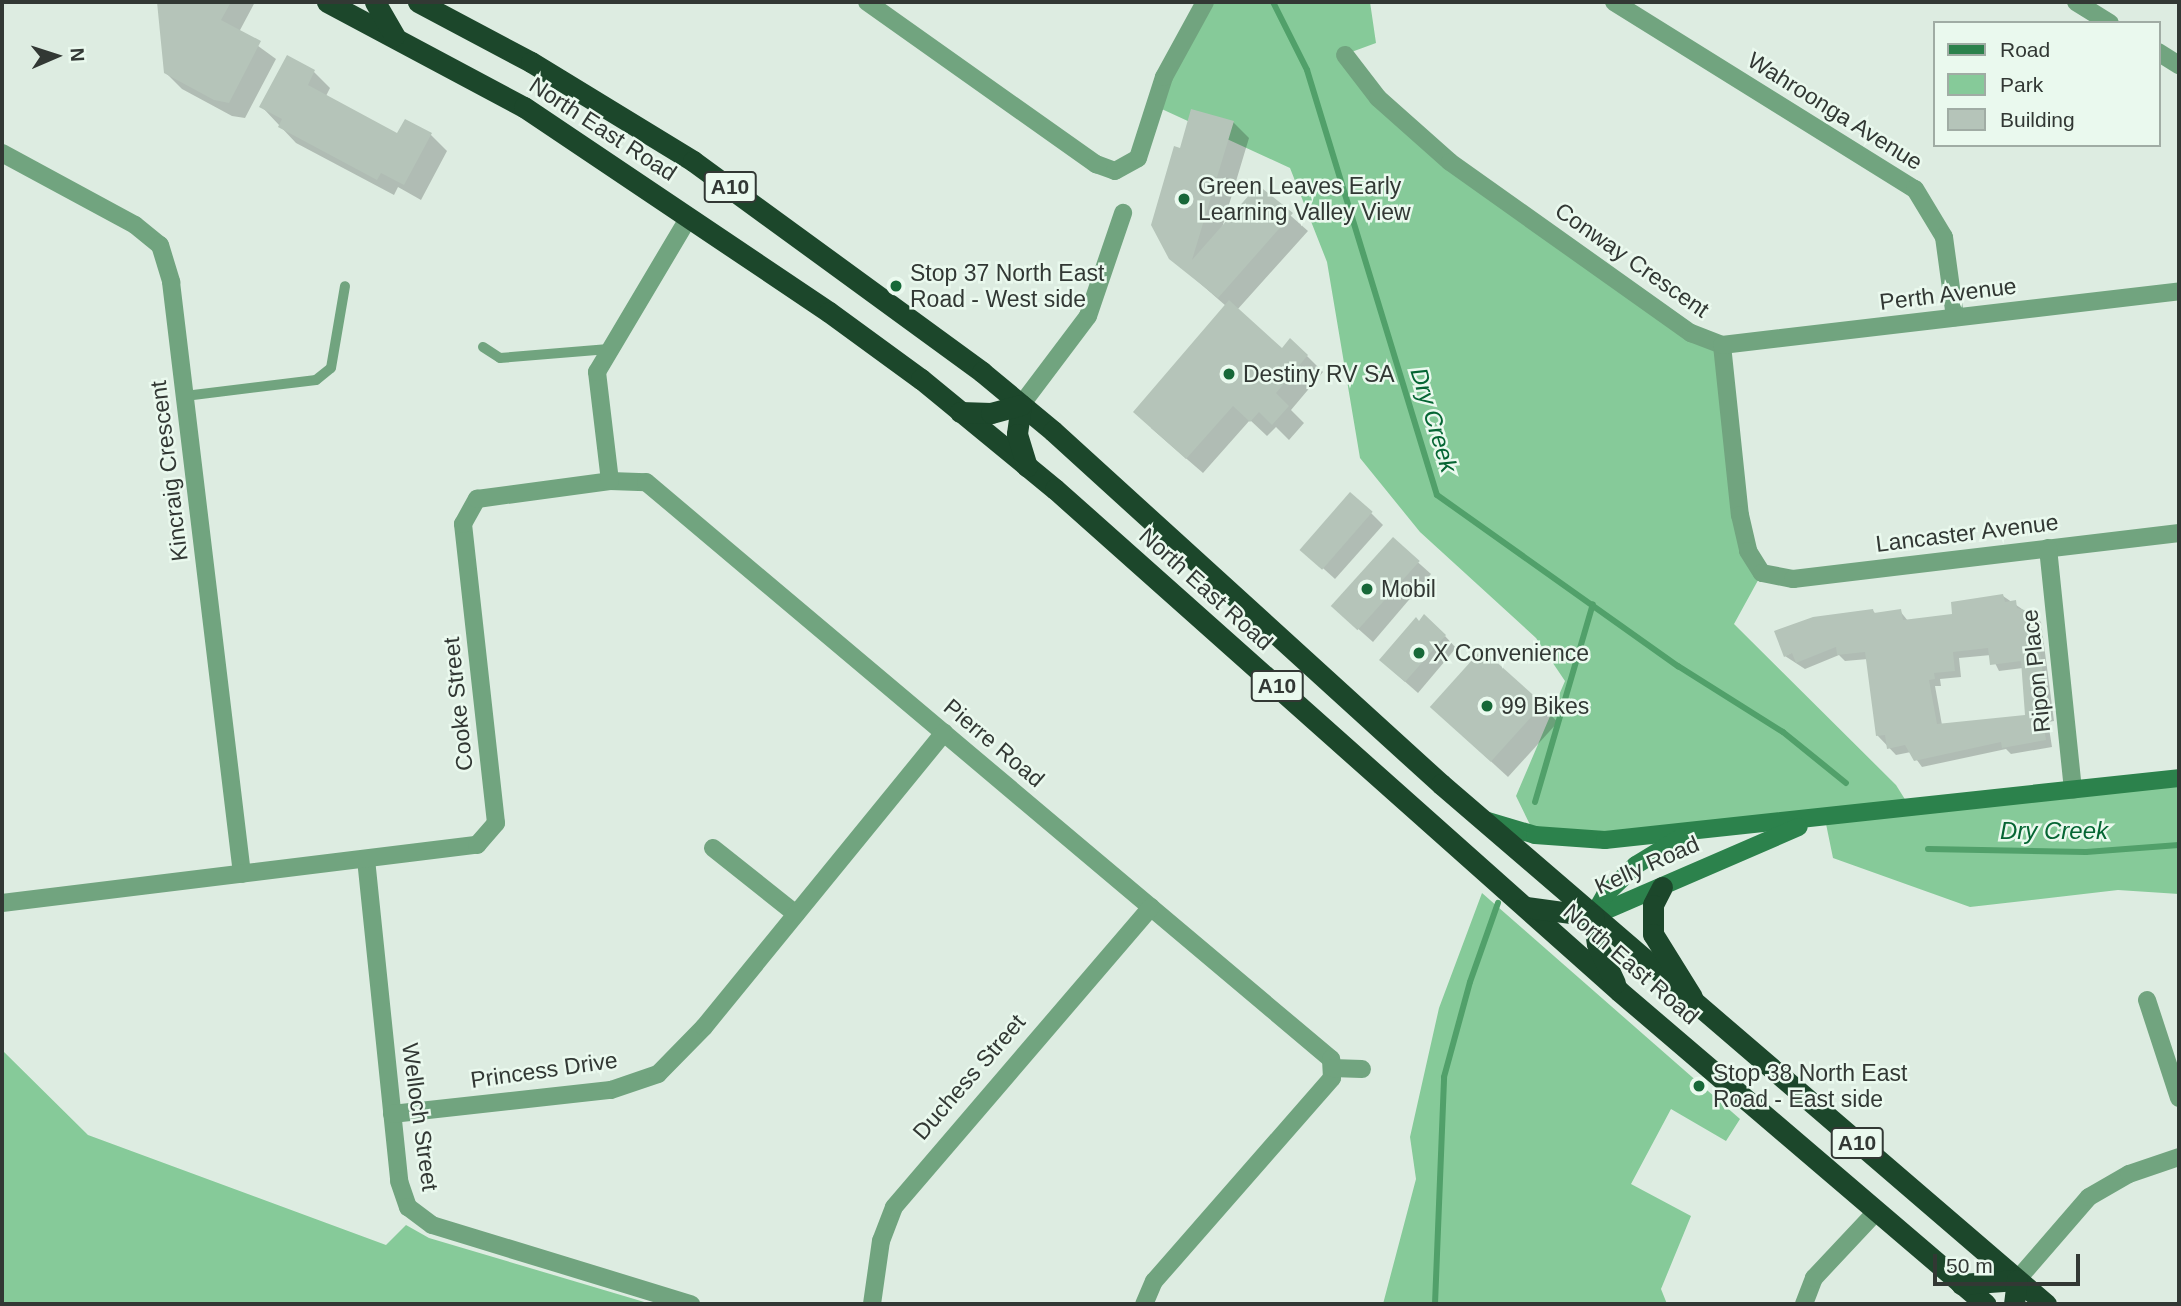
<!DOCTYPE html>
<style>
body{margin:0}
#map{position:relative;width:2181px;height:1306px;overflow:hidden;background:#ddece1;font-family:Helvetica,sans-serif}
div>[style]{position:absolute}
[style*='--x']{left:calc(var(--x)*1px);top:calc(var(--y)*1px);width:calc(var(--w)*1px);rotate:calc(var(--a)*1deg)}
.green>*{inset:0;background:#86ca99}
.shadow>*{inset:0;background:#0003}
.stream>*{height:6px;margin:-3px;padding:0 3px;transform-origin:3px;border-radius:3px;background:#51a06a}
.building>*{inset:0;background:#b5c4b9;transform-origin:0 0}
.lane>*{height:10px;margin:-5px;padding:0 5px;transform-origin:5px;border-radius:5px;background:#71a47f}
.street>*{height:18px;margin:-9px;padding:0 9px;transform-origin:9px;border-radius:9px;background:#71a47f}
.secondary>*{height:18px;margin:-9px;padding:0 9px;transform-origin:9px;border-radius:9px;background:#2c824c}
.highway>*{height:21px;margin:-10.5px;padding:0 10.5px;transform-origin:10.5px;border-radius:10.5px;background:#1c472b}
.dots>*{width:19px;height:19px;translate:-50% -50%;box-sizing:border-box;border:4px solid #eaf9ee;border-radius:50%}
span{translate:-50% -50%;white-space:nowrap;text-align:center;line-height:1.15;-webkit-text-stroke:5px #eaf9ee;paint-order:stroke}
.shield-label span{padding:2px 5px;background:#eaf9ee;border:2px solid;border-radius:5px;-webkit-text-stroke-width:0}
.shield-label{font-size:21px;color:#323834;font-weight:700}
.street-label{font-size:23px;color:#323834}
.poi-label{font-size:23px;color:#323834}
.left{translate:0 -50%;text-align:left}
.water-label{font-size:24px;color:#056533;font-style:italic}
.frame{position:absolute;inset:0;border:4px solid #323834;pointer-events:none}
.legend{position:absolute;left:1933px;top:21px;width:228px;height:126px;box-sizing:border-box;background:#eaf9ee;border:2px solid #a0aca4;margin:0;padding:9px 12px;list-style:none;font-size:21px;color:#323834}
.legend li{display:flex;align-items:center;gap:14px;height:35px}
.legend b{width:35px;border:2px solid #a0aca4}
.north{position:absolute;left:21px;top:21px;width:70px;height:70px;-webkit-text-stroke:5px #eaf9ee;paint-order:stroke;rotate:87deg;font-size:19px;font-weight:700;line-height:28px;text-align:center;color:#323834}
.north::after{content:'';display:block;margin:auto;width:24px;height:32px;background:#323834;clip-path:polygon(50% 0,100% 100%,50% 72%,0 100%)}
.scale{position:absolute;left:1933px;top:1254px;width:147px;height:32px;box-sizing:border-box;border:4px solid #323834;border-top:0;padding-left:9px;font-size:21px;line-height:24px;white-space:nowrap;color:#323834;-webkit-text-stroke:5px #eaf9ee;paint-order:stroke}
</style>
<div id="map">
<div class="green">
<i style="clip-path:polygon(1205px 2px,1370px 2px,1376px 43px,1346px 54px,1391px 111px,1722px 345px,1740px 515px,1762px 573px,1734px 624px,1896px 785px,1911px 809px,2179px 778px,2179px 894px,2118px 890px,1970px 907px,1833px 858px,1825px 819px,1535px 835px,1516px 796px,1565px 681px,1536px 638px,1420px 532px,1360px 458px,1327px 262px,1290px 168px,1153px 105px)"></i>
<i style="clip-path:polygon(1482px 893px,1740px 1119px,1726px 1141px,1671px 1109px,1631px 1184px,1691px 1216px,1661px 1289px,1667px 1304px,1383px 1304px,1416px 1179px,1410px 1137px,1439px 1008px)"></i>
<i style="clip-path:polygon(2px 1050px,88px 1135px,386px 1245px,406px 1225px,429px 1238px,651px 1304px,2px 1304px)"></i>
</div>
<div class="shadow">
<i style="clip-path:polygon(158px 2px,255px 2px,239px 32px,276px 59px,245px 118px,232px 116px,182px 89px,166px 73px)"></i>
<i style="clip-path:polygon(288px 58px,314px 72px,330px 88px,326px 96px,397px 135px,431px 135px,447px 151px,421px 200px,398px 187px,394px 195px,296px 143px,262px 107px)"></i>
<i style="clip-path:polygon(1233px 122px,1249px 138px,1222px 228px,1258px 187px,1308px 231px,1237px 310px,1283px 350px,1307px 356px,1323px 372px,1291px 410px,1304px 423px,1289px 440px,1276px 427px,1267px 436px,1250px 420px,1203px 473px,1151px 428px,1226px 306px,1171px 258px,1182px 150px)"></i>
<i style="clip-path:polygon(1371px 513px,1383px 525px,1335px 579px,1303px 550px)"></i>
<i style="clip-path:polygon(1393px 540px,1431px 574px,1373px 642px,1346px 618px)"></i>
<i style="clip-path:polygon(evenodd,2003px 596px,2041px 622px,2054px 721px,2048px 722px,2052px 747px,2011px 754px,2006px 749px,1922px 767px,1911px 752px,1896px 755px,1878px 736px,1868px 659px,1845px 661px,1839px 655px,1805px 669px,1785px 656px,1873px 611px,1876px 614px,1900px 611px,1908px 621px,1954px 615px,2003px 596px,1991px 655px,1999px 671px,2023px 668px,2027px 717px,1942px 725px,1935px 686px,1941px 686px,1940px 679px,1961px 677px,1959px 658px,1991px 655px)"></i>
<i style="clip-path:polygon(1445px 636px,1456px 648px,1418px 693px,1394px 672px)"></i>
<i style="clip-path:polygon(1482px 652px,1558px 722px,1508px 777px,1449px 723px)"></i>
</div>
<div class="stream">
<i style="--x:1273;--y:2;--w:76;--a:63.4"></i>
<i style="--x:1307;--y:70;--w:444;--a:73"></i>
<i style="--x:1437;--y:495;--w:296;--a:35.4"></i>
<i style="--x:1678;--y:666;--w:124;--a:32.2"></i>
<i style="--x:1783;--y:732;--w:81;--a:39"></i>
<i style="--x:1535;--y:802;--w:206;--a:-73.7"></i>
<i style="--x:1928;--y:849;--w:158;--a:1.1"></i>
<i style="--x:2086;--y:852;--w:93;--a:-4.3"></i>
<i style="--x:1435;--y:1304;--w:227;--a:-87.7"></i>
<i style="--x:1444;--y:1077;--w:98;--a:-74.7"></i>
<i style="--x:1470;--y:982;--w:84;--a:-70.5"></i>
</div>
<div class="building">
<i style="clip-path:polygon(157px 2px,231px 2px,221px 20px,261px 41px,229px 103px,214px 100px,164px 73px)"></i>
<i style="clip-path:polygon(287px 55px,315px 70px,308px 85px,397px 133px,405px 119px,432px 133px,404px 185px,381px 173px,377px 180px,278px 127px,282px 119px,259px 107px)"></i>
<i style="clip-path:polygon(1191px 109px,1234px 121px,1192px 260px,1258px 185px,1293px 213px,1218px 298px,1169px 259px,1151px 225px,1174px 146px,1180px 148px)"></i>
<i style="clip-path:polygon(1229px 300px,1282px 348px,1290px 338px,1308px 355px,1276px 393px,1289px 406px,1272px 425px,1259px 412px,1250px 422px,1233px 406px,1186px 459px,1133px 412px)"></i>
<i style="left:1350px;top:492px;width:30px;height:77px;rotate:41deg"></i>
<i style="left:1393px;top:537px;width:36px;height:93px;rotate:42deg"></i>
<i style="clip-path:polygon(evenodd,2003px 594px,2005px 602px,2016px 600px,2017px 608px,2035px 613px,2048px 714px,2042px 715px,2046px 740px,2002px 748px,2001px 742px,1914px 761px,1905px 745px,1887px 749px,1885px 735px,1876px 736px,1865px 652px,1837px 655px,1836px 647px,1796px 663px,1792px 653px,1784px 657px,1774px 631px,1813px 617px,1873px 609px,1874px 613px,1901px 609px,1903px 620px,1952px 614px,1951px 602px,2003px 594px,1988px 648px,1990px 665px,2021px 661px,2025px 715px,1937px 724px,1929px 680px,1935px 679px,1934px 673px,1955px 671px,1953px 652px,1988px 648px)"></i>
<i style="clip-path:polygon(1424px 614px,1446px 635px,1405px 682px,1379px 660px,1416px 617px,1419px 621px)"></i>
<i style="left:1482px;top:649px;width:82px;height:78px;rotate:42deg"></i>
</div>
<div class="lane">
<i style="--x:483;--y:347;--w:20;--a:33"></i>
<i style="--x:500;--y:358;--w:109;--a:-4.7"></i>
<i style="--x:185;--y:396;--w:132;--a:-7"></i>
<i style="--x:316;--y:380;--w:19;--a:-39"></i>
<i style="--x:331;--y:368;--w:83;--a:-80.3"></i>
</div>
<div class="street">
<i style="--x:867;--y:2;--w:281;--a:35.3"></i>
<i style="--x:1096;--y:164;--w:20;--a:20"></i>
<i style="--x:1115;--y:171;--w:26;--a:-29"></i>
<i style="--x:1138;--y:158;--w:85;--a:-72.2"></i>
<i style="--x:1164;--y:77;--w:85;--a:-61.3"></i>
<i style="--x:1614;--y:2;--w:354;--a:31.9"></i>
<i style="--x:1915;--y:189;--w:56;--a:58.9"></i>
<i style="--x:1944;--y:237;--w:81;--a:82.2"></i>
<i style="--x:2076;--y:2;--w:40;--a:32"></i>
<i style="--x:2158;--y:52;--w:25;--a:32"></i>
<i style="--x:1345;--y:55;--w:54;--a:52.5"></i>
<i style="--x:1378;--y:98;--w:96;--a:41.6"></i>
<i style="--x:1450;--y:162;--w:296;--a:35.4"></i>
<i style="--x:1691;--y:333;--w:33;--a:21"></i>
<i style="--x:1722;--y:345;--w:171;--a:84"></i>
<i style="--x:1740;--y:515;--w:37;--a:77"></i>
<i style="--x:1748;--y:551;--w:26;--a:58"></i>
<i style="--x:1762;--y:573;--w:32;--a:11"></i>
<i style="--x:1793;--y:579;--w:389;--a:-6.8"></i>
<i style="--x:2;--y:153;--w:151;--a:28.4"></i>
<i style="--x:135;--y:225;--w:32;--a:39"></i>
<i style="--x:160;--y:245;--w:39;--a:73"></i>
<i style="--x:171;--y:282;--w:596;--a:83.16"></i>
<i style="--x:1722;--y:345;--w:460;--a:-6.7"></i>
<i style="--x:1021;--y:405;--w:111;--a:-53"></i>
<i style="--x:1088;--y:316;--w:109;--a:-71.2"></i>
<i style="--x:610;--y:481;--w:36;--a:2"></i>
<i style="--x:646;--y:482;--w:896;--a:40.11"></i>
<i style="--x:1331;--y:1059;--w:19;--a:87"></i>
<i style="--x:1332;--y:1078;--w:270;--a:131.2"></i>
<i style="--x:1154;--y:1281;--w:25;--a:113"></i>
<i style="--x:2048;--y:548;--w:243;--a:84.1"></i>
<i style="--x:713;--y:848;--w:106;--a:38.5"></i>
<i style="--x:366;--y:859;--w:324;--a:84.1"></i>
<i style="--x:399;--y:1181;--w:28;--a:71"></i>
<i style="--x:408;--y:1207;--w:30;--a:37"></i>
<i style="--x:432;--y:1225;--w:271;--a:17"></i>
<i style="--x:2;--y:903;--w:479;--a:-7"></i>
<i style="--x:477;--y:845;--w:29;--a:-49"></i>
<i style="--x:496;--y:823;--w:301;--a:-96.3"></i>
<i style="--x:463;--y:524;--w:29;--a:-61"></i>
<i style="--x:477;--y:499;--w:134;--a:-7.7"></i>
<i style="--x:610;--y:481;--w:110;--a:-96.8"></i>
<i style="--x:597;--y:372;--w:180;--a:-59.3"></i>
<i style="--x:2147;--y:1000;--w:103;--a:71.9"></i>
<i style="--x:1332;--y:1068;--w:30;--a:2"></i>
<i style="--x:392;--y:1114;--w:220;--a:-6.3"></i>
<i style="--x:611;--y:1090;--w:50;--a:-18.8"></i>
<i style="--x:658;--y:1074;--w:66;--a:-45.6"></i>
<i style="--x:704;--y:1027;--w:380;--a:-50.8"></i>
<i style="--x:2017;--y:1280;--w:110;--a:-49.1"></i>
<i style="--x:2089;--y:1197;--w:46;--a:-29.9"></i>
<i style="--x:2129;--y:1174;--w:53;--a:-18.8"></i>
<i style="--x:872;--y:1304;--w:64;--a:-81.9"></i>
<i style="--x:881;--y:1241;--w:36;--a:-69"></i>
<i style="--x:894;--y:1207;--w:395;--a:-49.4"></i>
<i style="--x:1804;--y:1304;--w:28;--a:-69"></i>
<i style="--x:1814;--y:1278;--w:92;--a:-46.8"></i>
</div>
<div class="secondary">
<i style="--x:1485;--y:820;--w:52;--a:16.7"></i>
<i style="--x:1535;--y:835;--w:70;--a:4.1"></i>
<i style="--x:1605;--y:840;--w:577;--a:-6.16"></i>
<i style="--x:1593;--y:916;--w:224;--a:-23.4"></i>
<i style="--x:1593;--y:916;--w:24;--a:-60"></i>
<i style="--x:1605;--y:895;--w:43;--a:-44.1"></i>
<i style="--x:1636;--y:865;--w:52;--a:-31.5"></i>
</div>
<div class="highway">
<i style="--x:327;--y:2;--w:223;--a:28.1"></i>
<i style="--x:524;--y:107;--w:367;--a:33.9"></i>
<i style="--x:829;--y:312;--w:114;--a:36.1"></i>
<i style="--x:921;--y:379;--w:173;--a:39.4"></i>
<i style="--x:1055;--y:489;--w:755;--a:41.67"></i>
<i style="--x:1619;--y:991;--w:482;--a:40.5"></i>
<i style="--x:375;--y:2;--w:39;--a:60"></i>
<i style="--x:418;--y:2;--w:128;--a:28"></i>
<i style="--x:531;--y:62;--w:190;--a:31.4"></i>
<i style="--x:693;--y:161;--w:358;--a:36.1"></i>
<i style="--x:982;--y:372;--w:92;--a:39.7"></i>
<i style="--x:1053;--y:431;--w:525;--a:42.3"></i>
<i style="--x:1441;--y:784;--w:798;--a:40.68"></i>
<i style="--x:1021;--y:405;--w:29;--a:98"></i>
<i style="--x:1017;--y:434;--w:34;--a:73"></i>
<i style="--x:960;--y:412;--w:31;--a:2"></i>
<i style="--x:991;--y:413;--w:31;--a:-15"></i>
<i style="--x:1662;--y:887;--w:20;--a:117"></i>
<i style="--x:1653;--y:905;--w:29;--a:90"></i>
<i style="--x:1653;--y:934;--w:74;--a:58.2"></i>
<i style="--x:1526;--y:907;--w:68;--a:7.7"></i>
<i style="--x:1593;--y:916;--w:28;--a:82"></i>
<i style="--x:1597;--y:944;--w:43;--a:65.2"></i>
<i style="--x:1961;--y:1284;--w:56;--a:-4.1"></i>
<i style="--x:2014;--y:1304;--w:24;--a:-83"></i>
</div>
<div class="dots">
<i style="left:1184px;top:199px;background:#176838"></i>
<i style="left:896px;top:286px;background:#176838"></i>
<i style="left:1229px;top:374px;background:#176838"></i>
<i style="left:1367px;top:589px;background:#176838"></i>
<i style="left:1419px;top:653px;background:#176838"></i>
<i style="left:1487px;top:706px;background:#176838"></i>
<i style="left:1699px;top:1086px;background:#176838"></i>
</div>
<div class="shield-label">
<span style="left:730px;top:187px">A10</span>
<span style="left:1277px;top:686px">A10</span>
<span style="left:1857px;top:1143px">A10</span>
</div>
<div class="street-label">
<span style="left:1835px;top:111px;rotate:32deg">Wahroonga Avenue</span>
<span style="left:603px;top:129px;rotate:33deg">North East Road</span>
<span style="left:1632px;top:260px;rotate:35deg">Conway Crescent</span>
<span style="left:1948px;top:294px;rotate:-7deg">Perth Avenue</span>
<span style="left:169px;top:471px;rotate:-97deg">Kincraig Crescent</span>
<span style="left:1967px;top:533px;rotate:-7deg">Lancaster Avenue</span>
<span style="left:1206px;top:589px;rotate:42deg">North East Road</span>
<span style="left:2036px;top:671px;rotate:-96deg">Ripon Place</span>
<span style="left:458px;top:704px;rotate:-96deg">Cooke Street</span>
<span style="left:994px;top:743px;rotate:40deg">Pierre Road</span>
<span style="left:1647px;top:865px;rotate:-24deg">Kelly Road</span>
<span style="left:1631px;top:964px;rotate:41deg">North East Road</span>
<span style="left:544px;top:1070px;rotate:-8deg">Princess Drive</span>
<span style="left:969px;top:1077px;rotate:-49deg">Duchess Street</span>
<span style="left:420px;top:1117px;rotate:82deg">Welloch Street</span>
</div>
<div class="poi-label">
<span class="left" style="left:1198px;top:199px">Green Leaves Early<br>Learning Valley View</span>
<span class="left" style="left:910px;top:286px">Stop 37 North East<br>Road - West side</span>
<span class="left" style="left:1243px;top:374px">Destiny RV SA</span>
<span class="left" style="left:1381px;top:589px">Mobil</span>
<span class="left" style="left:1433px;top:653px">X Convenience</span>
<span class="left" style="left:1501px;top:706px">99 Bikes</span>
<span class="left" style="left:1713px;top:1086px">Stop 38 North East<br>Road - East side</span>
</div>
<div class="water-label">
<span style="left:1434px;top:420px;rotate:73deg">Dry Creek</span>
<span style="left:2054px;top:831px">Dry Creek</span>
</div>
<div class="frame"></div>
<ul class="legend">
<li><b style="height:9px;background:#2c824c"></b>Road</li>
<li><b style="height:19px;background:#86ca99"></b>Park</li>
<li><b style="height:19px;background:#b5c4b9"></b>Building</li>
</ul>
<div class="north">N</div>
<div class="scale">50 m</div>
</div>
